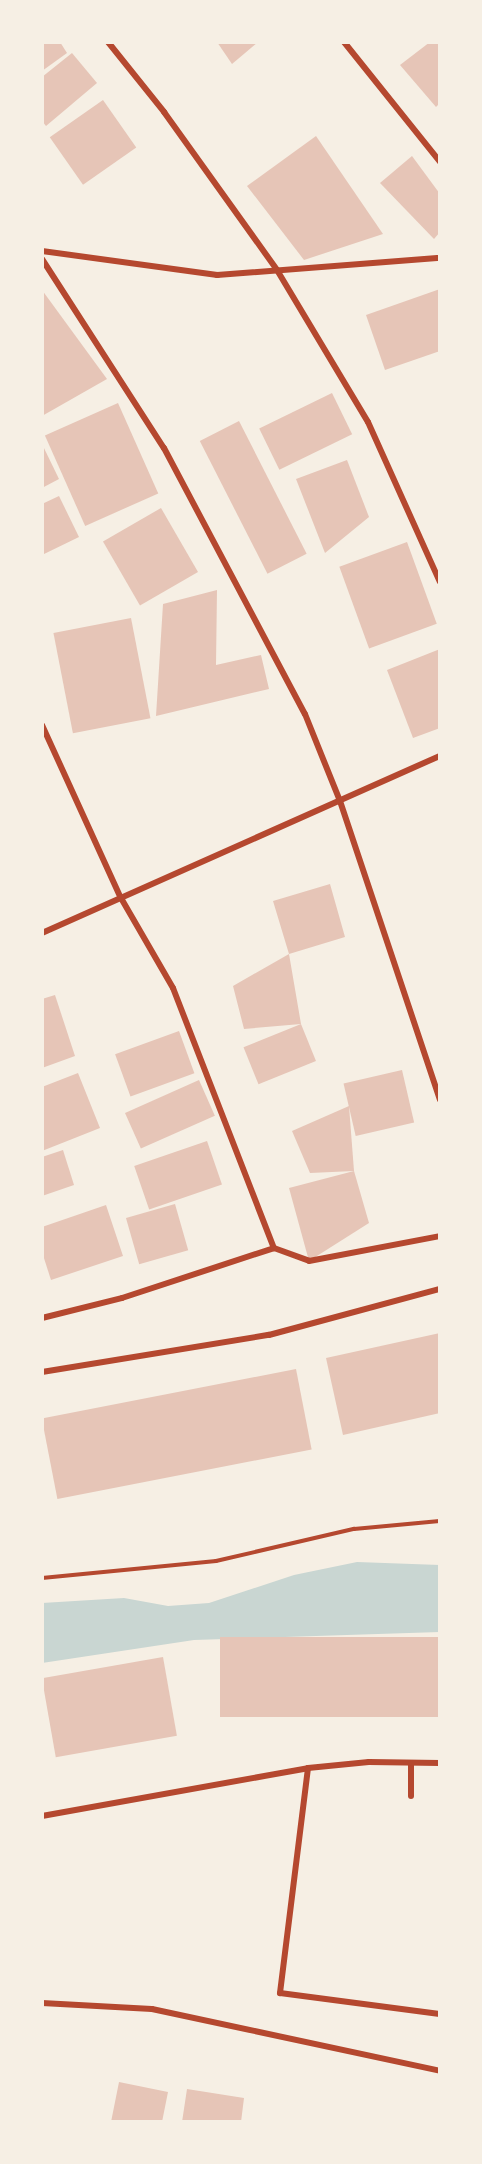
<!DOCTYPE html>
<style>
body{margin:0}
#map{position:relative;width:482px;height:2164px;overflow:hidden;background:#f6efe4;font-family:"Nunito Sans",sans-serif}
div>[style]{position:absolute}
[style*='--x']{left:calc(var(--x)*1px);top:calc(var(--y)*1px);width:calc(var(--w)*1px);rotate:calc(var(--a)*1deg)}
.water>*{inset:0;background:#c9d6d2}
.building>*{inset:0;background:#e6c5b7;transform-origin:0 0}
.path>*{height:4px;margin:-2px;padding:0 2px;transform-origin:2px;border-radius:2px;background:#b5482f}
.minor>*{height:6px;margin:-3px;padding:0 3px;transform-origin:3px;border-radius:3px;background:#b5482f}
span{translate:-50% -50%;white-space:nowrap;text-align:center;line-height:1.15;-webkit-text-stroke:6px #f6efe4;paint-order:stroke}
.frame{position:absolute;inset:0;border:44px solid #f6efe4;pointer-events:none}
</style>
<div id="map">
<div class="water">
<i style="clip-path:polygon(357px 1562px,440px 1565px,440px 1632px,194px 1640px,42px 1663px,42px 1603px,124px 1598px,168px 1606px,209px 1603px,294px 1575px)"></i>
</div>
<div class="building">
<i style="clip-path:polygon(42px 42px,60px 42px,67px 53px,42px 71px)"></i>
<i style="clip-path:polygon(217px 42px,258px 42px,232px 64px)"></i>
<i style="clip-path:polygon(430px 42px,440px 42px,440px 103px,436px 107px,400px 65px)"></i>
<i style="clip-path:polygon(72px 53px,97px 83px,46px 126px,42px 121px,42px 77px)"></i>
<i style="left:103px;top:100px;width:58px;height:65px;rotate:55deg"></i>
<i style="clip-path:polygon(316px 136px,383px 234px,304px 260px,247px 186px)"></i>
<i style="clip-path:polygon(412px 156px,440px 194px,440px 232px,434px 239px,380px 183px)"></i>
<i style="clip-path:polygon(440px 289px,440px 351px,385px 370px,366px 315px)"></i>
<i style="clip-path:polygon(42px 290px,107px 379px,42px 416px)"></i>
<i style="left:332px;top:393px;width:46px;height:81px;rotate:64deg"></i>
<i style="left:118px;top:403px;width:99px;height:80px;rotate:66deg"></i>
<i style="left:239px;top:421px;width:149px;height:44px;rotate:63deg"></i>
<i style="clip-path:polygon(42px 444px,59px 479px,42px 488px)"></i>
<i style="clip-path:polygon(347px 460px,369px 517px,325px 553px,296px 479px)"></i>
<i style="clip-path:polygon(59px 496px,79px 537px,42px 555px,42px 504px)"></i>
<i style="left:161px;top:508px;width:74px;height:67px;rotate:60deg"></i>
<i style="left:407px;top:542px;width:87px;height:72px;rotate:70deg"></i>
<i style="clip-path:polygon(217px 590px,216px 665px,261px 655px,269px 689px,156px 716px,163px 604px)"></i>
<i style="left:131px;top:618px;width:102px;height:79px;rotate:79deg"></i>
<i style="clip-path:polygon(440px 649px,440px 728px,413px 738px,387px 670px)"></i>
<i style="clip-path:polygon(330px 884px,345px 937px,289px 954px,301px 1024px,244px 1029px,233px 986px,289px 954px,273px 901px)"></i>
<i style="clip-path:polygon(55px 995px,75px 1056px,42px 1068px,42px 999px)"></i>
<i style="left:301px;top:1024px;width:40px;height:62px;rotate:68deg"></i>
<i style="left:179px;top:1031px;width:45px;height:68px;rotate:70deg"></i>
<i style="left:402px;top:1070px;width:54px;height:60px;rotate:77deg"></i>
<i style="clip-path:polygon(78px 1073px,100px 1128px,42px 1151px,42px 1087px)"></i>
<i style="left:199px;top:1080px;width:39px;height:81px;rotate:66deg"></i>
<i style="clip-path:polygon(349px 1106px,354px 1171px,310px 1173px,292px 1131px)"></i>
<i style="left:207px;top:1141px;width:46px;height:77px;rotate:71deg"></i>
<i style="clip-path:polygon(63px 1150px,74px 1185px,42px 1196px,42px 1157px)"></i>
<i style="clip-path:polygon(354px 1171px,369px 1223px,309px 1261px,289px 1188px)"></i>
<i style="left:175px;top:1204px;width:48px;height:51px;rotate:74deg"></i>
<i style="clip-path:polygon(106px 1205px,123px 1256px,51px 1280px,42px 1252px,42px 1227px)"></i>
<i style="clip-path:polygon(440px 1333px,440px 1413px,343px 1435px,326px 1358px)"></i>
<i style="left:296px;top:1369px;width:82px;height:259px;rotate:79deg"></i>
<i style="left:440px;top:1637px;width:80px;height:220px;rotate:90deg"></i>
<i style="left:163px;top:1657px;width:80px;height:123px;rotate:80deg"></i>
<i style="clip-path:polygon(119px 2082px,168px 2092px,162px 2122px,111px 2122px)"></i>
<i style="clip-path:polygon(187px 2089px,244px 2098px,241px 2122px,182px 2122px)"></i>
</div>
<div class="path">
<i style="--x:42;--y:1578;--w:175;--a:-5.6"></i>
<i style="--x:216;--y:1561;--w:142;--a:-13.1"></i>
<i style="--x:354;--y:1529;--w:86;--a:-5.3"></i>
</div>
<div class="minor">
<i style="--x:108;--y:42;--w:90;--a:51.3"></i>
<i style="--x:164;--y:112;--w:194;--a:54.4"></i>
<i style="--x:277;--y:270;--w:177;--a:59.1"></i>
<i style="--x:368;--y:422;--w:175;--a:65.8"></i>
<i style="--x:344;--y:42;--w:154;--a:51.3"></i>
<i style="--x:42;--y:251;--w:177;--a:7.8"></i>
<i style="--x:217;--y:275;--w:224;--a:-4.4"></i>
<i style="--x:42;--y:259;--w:225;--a:57.2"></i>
<i style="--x:164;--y:448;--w:301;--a:62.1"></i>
<i style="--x:305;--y:714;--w:94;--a:68.1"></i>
<i style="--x:340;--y:801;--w:315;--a:71.5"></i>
<i style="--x:42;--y:725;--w:190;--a:65.5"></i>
<i style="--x:121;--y:898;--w:104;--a:60"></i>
<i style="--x:173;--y:988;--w:279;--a:68.8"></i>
<i style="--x:42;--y:933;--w:436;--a:-24"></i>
<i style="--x:274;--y:1248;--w:37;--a:20"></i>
<i style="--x:309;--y:1261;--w:133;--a:-10.8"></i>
<i style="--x:42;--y:1318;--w:82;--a:-14"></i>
<i style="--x:122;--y:1298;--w:160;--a:-18.2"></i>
<i style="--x:42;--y:1372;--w:230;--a:-9.3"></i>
<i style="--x:269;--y:1335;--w:177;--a:-15.1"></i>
<i style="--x:308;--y:1768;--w:227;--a:97.1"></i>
<i style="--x:280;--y:1993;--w:161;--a:7.5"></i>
<i style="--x:411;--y:1796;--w:33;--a:-90"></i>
<i style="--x:42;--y:1816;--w:270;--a:-10.2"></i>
<i style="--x:308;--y:1768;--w:61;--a:-5.6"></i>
<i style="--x:369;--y:1762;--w:71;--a:0.8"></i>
<i style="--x:42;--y:2003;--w:110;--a:3.1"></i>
<i style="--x:152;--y:2009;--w:295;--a:12.1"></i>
</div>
<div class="frame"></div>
</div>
